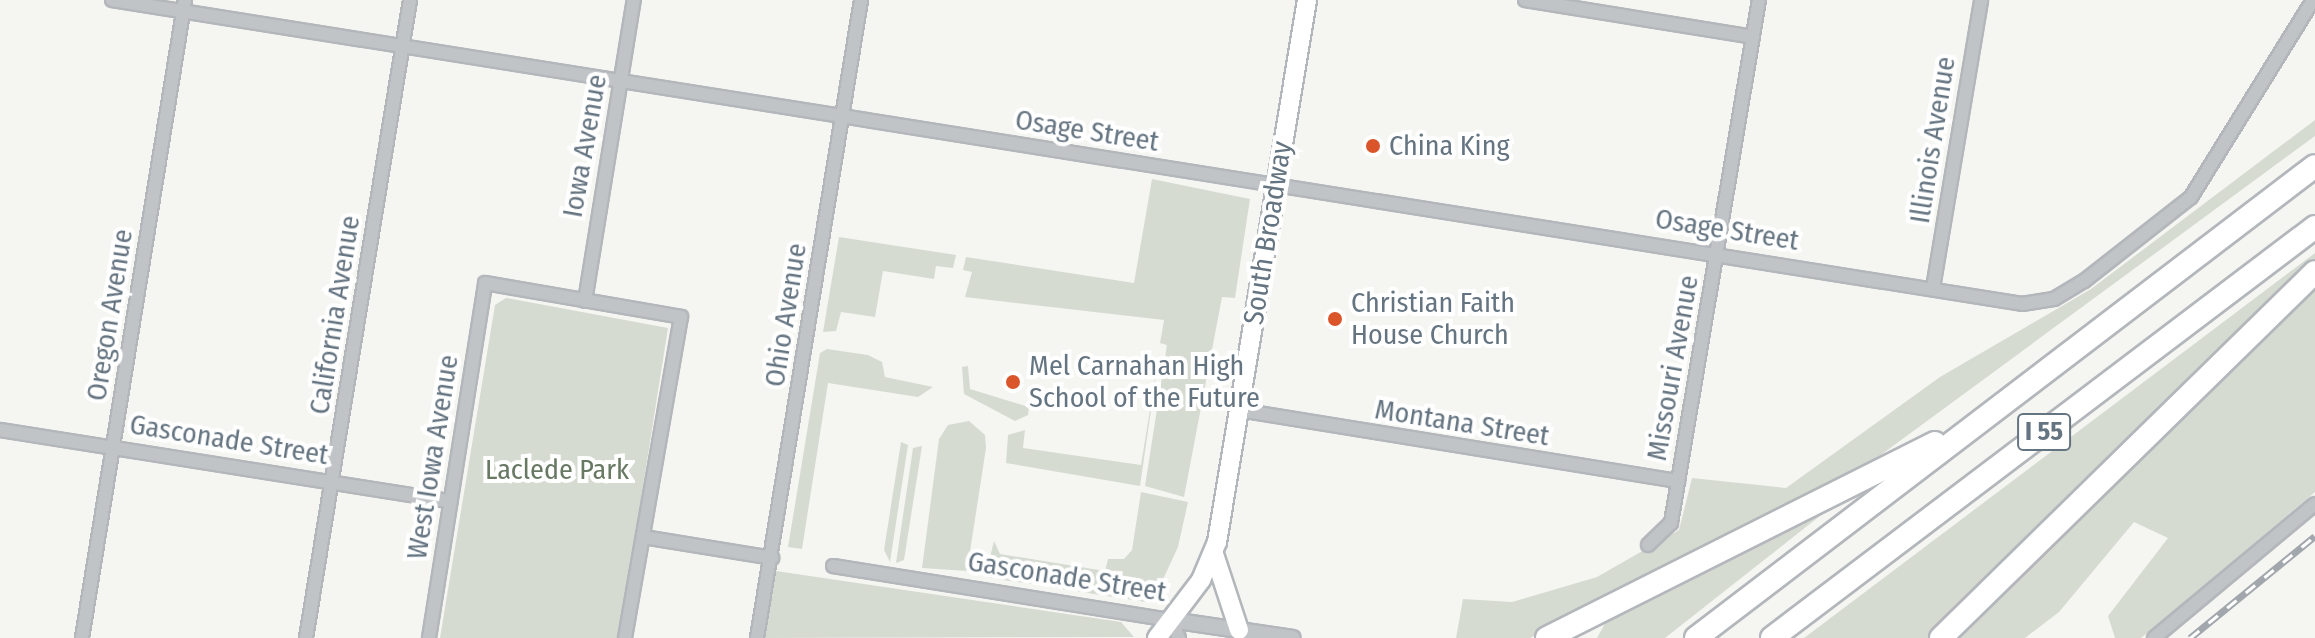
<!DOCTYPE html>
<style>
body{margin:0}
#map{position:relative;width:2315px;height:638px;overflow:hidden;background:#f5f5f1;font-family:"Fira Sans Condensed",sans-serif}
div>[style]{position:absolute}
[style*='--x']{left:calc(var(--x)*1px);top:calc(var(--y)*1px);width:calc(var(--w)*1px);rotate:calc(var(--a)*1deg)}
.green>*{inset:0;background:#d6dbd2}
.roads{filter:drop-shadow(2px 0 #b3b7bb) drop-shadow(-2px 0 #b3b7bb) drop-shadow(0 2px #b3b7bb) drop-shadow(0 -2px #b3b7bb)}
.minor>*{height:12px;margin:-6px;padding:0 6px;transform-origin:6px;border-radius:6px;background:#c0c4c7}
.tertiary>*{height:14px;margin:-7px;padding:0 7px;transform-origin:7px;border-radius:7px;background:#c0c4c7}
.primary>*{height:18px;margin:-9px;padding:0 9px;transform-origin:9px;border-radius:9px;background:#fff}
.motorway>*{height:22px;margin:-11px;padding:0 11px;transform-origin:11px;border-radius:11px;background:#fff}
.rail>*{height:7px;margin-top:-3.5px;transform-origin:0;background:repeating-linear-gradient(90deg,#fff 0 12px,#a1a7ac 0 24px);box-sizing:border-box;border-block:2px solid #a1a7ac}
.dots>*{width:22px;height:22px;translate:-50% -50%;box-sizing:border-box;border:4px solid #fff;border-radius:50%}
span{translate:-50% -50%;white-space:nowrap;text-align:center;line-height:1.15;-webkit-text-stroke:8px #fff;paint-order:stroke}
.shield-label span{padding:2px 6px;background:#fff;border:2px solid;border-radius:6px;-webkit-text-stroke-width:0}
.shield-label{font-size:26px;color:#657481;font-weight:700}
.street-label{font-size:28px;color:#657481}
.poi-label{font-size:28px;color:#657481}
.left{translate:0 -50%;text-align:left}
.park-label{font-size:28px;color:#677863}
</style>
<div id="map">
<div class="green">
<i style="clip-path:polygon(2315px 120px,2315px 136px,1863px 468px,1530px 638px,1456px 638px,1463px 599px,1512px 602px,1597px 577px,1679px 530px,1692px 478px,1786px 488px,1940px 377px,2091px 289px)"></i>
<i style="clip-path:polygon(1152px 179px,1250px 199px,1235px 298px,1222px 297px,1184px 497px,1145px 486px,1167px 345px,1160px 343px,1164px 320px,965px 297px,972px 272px,963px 270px,966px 257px,1134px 283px)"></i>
<i style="clip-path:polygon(839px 237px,956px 255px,953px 268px,936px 266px,934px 279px,883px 271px,875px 317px,841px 312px,836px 331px,823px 332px)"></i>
<i style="clip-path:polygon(2315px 253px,2315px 263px,1932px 638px,1804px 638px)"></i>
<i style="clip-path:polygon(2315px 282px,2315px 492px,2141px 638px,2115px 638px,2108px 616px,2168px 538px,2134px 522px,2059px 612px,2025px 638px,1950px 638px)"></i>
<i style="clip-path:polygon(506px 298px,668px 328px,619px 638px,440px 638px,495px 305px)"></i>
<i style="clip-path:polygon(1160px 348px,1140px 486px,1006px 463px,1008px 435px,1025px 430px,1023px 448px,1141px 465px)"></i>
<i style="clip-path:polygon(827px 349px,868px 355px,882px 362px,885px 377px,933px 387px,918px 397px,828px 383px,802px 549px,788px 547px,820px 353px)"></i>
<i style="clip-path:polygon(968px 366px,970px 389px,1029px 407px,1028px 415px,1015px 421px,964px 394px,962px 367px)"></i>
<i style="clip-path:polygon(969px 421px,985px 435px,986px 448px,967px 571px,922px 568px,939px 439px,948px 425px)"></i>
<i style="clip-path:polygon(901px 442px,908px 445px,890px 562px,884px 550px)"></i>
<i style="clip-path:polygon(922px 446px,904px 560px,896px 563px,913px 448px)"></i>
<i style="clip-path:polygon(1141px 492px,1188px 502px,1178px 547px,1152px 603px,985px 577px,994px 541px,1000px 554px,1105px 571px,1108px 559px,1124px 559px,1132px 550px)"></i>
<i style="clip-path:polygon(1839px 501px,1665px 638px,1597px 638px,1608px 618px)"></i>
<i style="clip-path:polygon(776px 571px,1121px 622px,1134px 637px,765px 638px)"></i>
</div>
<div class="roads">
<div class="minor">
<i style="--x:112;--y:0;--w:1934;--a:9.04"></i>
<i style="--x:2022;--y:304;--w:32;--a:-9"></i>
<i style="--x:2054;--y:299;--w:35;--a:-31"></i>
<i style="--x:2084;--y:281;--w:136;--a:-38.1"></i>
<i style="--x:2191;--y:197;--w:232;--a:-58.2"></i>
<i style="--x:1525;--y:0;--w:231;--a:9.2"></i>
<i style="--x:1933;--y:288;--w:292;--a:-80.5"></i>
<i style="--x:585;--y:301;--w:305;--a:-80.8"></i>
<i style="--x:1239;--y:410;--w:445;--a:9.2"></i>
<i style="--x:0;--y:430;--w:456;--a:9"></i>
<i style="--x:643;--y:537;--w:131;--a:9.2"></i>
<i style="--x:1648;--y:545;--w:32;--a:-44"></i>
<i style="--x:1671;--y:523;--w:530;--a:-80.45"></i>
<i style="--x:833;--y:566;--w:342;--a:9.1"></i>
<i style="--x:1171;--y:620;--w:20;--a:66"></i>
<i style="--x:82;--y:638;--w:646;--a:-80.83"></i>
<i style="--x:306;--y:638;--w:646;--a:-80.74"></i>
<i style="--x:429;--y:638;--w:359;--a:-81"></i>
<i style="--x:485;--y:283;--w:199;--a:9.8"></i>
<i style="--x:681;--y:317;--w:326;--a:99.9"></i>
<i style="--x:757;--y:638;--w:646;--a:-80.74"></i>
<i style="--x:2154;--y:638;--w:209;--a:-39.8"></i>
</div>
<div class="tertiary">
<i style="--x:1171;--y:620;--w:123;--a:8.4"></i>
</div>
<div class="primary">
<i style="--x:1214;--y:554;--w:80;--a:71.8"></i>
<i style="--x:1157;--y:638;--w:73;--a:-52.8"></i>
<i style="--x:1201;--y:580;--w:41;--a:-67.2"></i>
<i style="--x:1217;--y:542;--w:549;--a:-80.57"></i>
</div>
<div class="motorway">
<i style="--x:1547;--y:638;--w:434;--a:-26.7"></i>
<i style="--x:1696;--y:638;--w:778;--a:-37.33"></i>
<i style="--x:1772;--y:638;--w:681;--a:-37.12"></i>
<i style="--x:1941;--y:638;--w:523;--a:-44.38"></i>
</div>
</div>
<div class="rail">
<i style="--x:2190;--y:638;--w:161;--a:-39.2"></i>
</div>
<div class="dots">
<i style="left:1373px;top:146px;background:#db552a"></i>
<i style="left:1335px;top:319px;background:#db552a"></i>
<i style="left:1013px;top:382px;background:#db552a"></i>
</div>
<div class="shield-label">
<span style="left:2044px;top:432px">I 55</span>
</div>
<div class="street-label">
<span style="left:1087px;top:131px;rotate:9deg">Osage Street</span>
<span style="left:1933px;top:140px;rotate:-81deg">Illinois Avenue</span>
<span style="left:585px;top:146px;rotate:-80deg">Iowa Avenue</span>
<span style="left:1727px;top:230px;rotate:9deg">Osage Street</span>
<span style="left:1268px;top:233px;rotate:-81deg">South Broadway</span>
<span style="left:110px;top:315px;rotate:-81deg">Oregon Avenue</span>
<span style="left:335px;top:315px;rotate:-81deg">California Avenue</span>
<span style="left:786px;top:315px;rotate:-81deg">Ohio Avenue</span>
<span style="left:1673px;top:368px;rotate:-80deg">Missouri Avenue</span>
<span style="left:1462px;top:423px;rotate:9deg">Montana Street</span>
<span style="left:229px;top:440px;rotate:9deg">Gasconade Street</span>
<span style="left:433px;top:457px;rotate:-81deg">West Iowa Avenue</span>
<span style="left:1067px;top:577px;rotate:9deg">Gasconade Street</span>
</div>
<div class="poi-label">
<span class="left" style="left:1389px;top:146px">China King</span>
<span class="left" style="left:1351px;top:319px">Christian Faith<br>House Church</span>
<span class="left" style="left:1029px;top:382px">Mel Carnahan High<br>School of the Future</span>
</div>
<div class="park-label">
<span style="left:557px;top:470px">Laclede Park</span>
</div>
</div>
